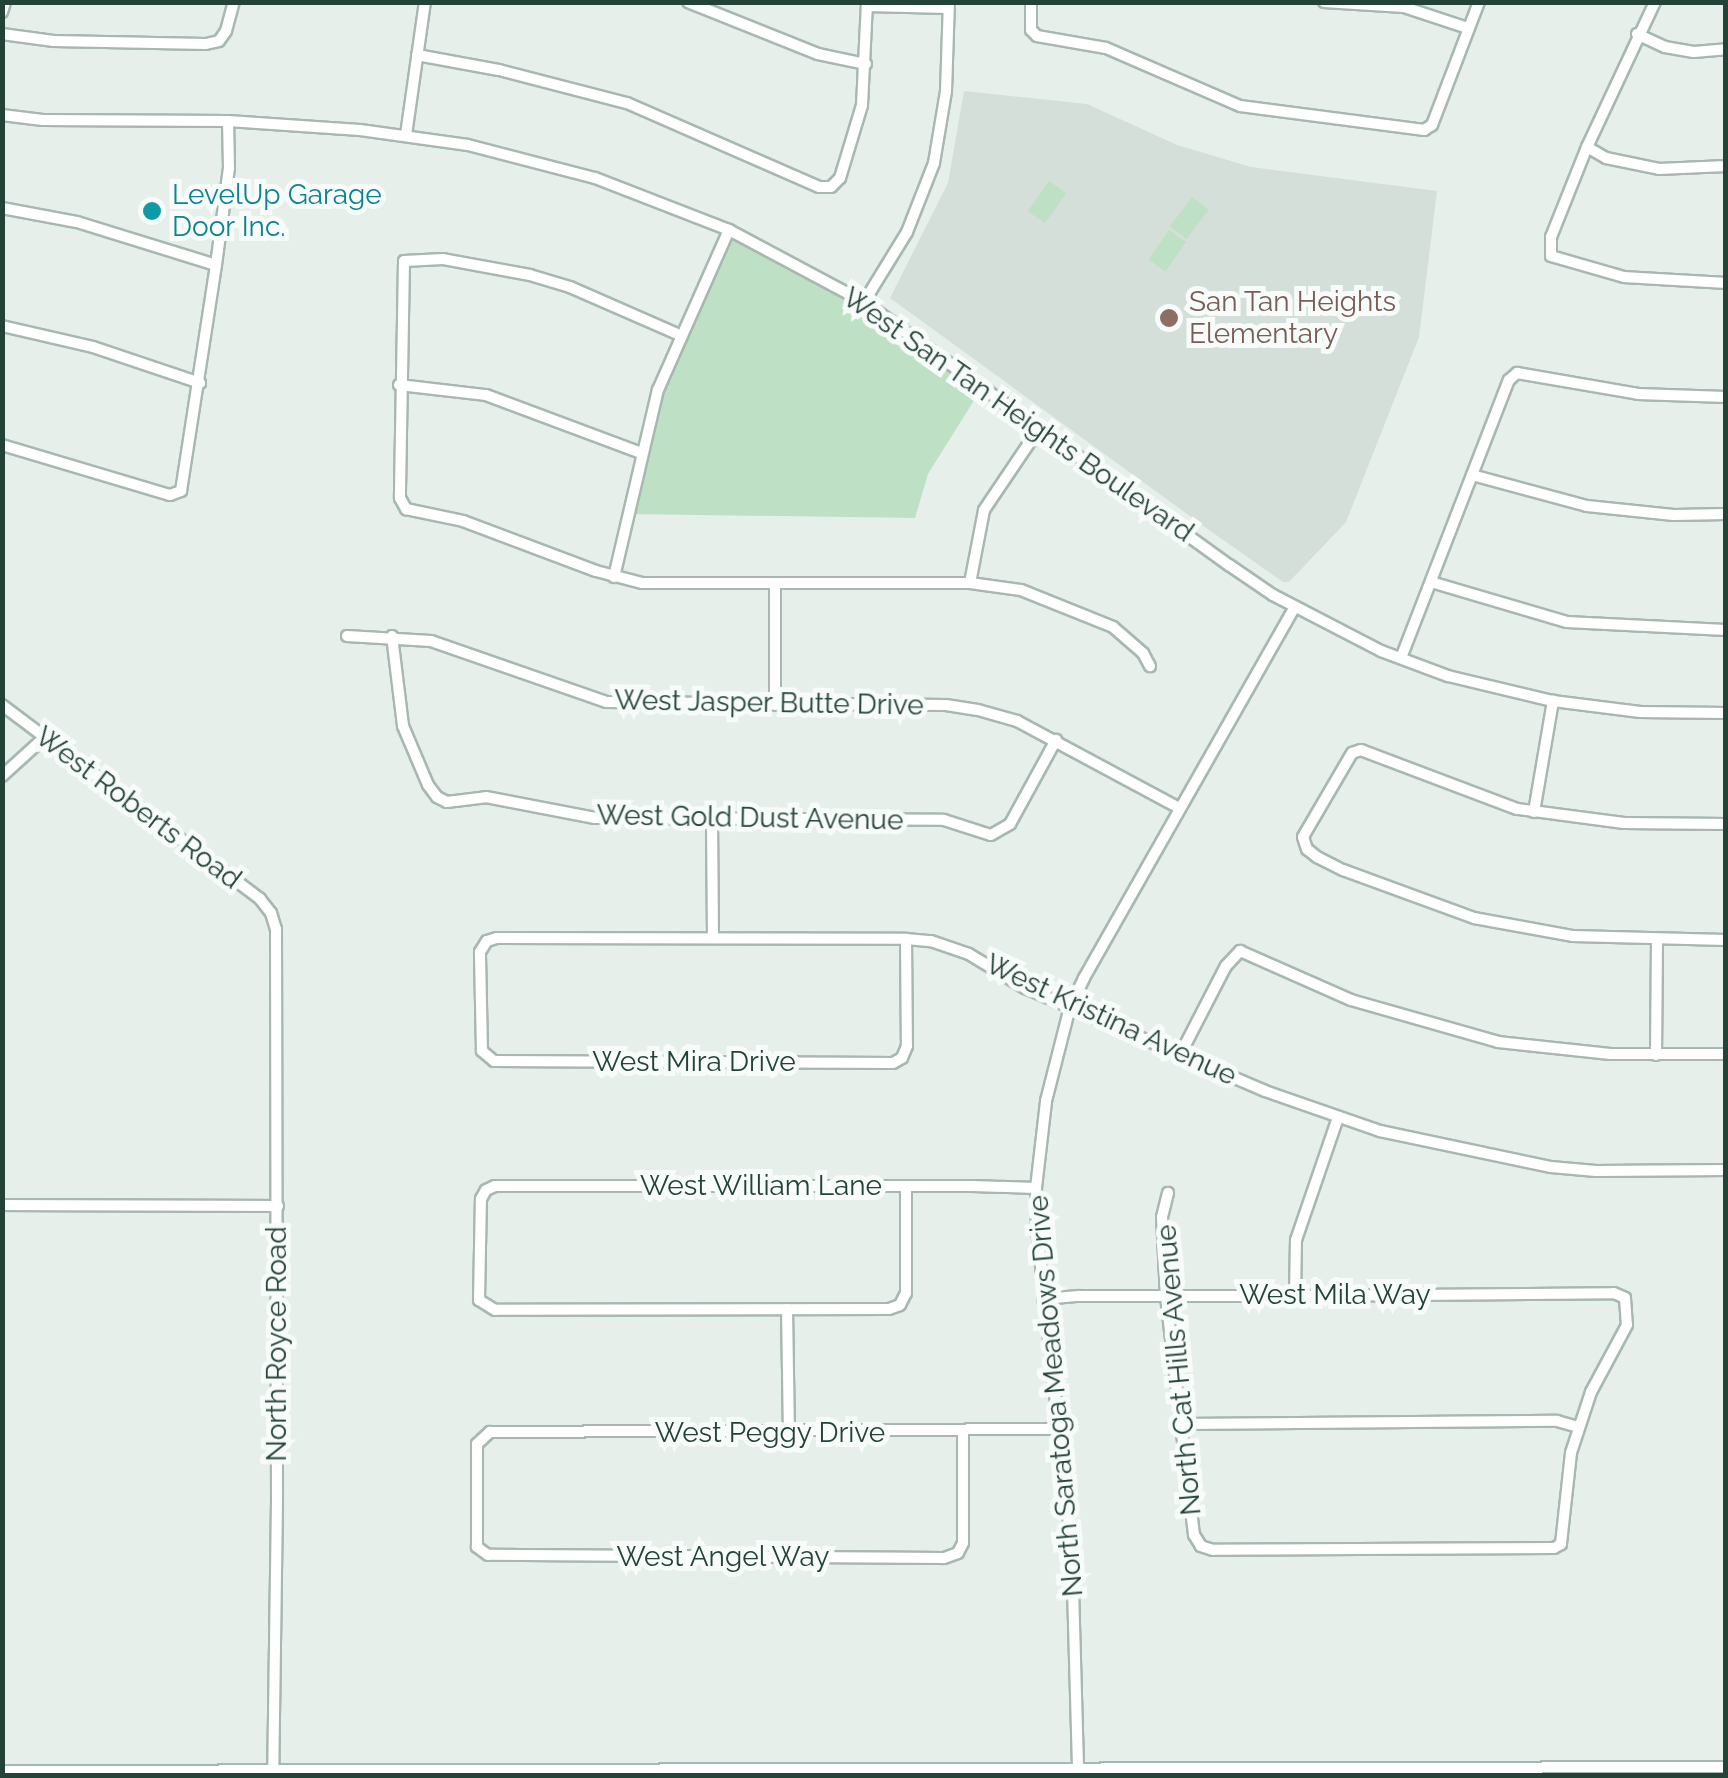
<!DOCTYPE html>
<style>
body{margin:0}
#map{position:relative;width:1728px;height:1778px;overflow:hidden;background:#e6efea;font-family:Raleway,sans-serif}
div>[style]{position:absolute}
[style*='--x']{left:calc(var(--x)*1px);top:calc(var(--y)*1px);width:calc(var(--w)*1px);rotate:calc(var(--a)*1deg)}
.built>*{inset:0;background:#d4dfd9}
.green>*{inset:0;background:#bee1c5;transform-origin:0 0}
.roads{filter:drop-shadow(2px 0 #a8b8b1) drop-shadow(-2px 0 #a8b8b1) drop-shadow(0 2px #a8b8b1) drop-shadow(0 -2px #a8b8b1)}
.minor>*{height:10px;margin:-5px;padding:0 5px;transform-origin:5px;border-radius:5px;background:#fff}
.dots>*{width:28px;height:28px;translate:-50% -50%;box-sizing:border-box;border:5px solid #f7fbf9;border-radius:50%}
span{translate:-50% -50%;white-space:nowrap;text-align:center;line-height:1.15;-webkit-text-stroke:10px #f7fbf9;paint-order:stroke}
.culture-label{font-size:28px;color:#0d838f}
.left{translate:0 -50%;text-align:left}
.education-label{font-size:28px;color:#785e54}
.street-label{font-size:28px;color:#234238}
.frame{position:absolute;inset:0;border:5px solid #234238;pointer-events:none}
</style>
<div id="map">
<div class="built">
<i style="clip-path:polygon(964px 91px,1087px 104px,1177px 145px,1251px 167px,1437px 191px,1419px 337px,1346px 522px,1289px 582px,1283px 582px,1209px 530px,890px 298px,948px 183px)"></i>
</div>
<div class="green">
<i style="left:1049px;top:181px;width:21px;height:37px;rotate:35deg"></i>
<i style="left:1192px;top:197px;width:21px;height:37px;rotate:37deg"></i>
<i style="clip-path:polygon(729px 230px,864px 302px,983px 386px,928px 474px,915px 518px,628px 514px,651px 414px)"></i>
<i style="left:1169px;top:230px;width:21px;height:36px;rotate:35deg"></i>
</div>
<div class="roads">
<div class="minor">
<i style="--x:688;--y:2;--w:140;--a:21.8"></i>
<i style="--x:818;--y:54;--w:49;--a:11.8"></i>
<i style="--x:1031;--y:2;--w:28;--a:90"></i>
<i style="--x:1031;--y:30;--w:8;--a:45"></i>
<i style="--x:1037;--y:36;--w:70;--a:9.9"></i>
<i style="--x:1106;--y:48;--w:146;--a:23.4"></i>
<i style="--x:1240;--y:106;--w:186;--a:7.4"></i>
<i style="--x:1424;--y:130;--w:9;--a:-32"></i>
<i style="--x:1432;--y:125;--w:132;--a:-69.1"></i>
<i style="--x:1324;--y:2;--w:80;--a:3.6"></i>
<i style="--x:1404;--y:7;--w:67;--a:18.2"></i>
<i style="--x:1655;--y:2;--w:160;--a:115.1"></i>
<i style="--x:1587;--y:147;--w:97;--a:111.8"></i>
<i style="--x:1551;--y:237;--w:19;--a:90"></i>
<i style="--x:1551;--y:256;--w:76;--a:16"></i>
<i style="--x:1624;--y:277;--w:102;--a:3.4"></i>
<i style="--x:867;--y:6;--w:81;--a:1.4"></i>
<i style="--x:2;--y:12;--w:10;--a:-73"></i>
<i style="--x:2;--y:34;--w:52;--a:7.7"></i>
<i style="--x:54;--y:41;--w:152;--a:1.1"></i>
<i style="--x:206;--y:44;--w:13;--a:-13"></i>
<i style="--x:219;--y:41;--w:12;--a:-55"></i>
<i style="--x:226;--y:31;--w:30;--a:-75"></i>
<i style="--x:1637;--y:34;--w:31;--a:25"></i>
<i style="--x:1665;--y:47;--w:29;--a:10"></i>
<i style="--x:1694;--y:52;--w:32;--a:-5"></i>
<i style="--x:417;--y:55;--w:83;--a:10.4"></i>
<i style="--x:499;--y:70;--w:132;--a:14.5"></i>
<i style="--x:627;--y:103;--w:210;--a:23.6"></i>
<i style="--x:819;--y:187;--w:12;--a:0"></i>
<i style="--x:831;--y:187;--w:13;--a:-45"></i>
<i style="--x:840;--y:178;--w:76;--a:-73.2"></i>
<i style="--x:862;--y:105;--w:103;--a:-87.2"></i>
<i style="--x:2;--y:115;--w:41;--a:7"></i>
<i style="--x:43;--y:120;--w:185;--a:0.3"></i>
<i style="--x:228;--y:121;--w:132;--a:3.9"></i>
<i style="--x:360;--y:130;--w:109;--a:7.9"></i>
<i style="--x:468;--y:145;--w:131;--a:14.6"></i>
<i style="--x:595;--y:178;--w:144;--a:21.2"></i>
<i style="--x:729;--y:230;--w:153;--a:28.1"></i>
<i style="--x:864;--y:302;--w:450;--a:35.8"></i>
<i style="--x:1229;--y:565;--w:53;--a:34.3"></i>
<i style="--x:1273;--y:595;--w:122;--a:27.4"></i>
<i style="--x:1381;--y:651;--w:72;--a:20.5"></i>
<i style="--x:1448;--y:676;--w:108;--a:13.4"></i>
<i style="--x:1553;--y:701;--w:88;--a:7.2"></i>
<i style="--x:1640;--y:712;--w:86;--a:0.7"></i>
<i style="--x:406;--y:135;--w:134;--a:-81.9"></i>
<i style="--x:1587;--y:147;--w:22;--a:30"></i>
<i style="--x:1606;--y:158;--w:54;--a:11.7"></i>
<i style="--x:1659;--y:169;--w:67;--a:-2.6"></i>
<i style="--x:2;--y:208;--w:76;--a:10.6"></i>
<i style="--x:77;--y:222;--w:145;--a:17.2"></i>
<i style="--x:864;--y:302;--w:82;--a:-58.4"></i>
<i style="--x:907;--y:232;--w:74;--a:-68.6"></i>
<i style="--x:934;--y:163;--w:73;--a:-80.5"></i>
<i style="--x:946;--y:91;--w:89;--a:-88.1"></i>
<i style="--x:2;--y:326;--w:93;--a:13"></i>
<i style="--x:93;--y:347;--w:113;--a:18.6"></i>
<i style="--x:682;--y:336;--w:122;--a:-156.4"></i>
<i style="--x:570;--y:287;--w:42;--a:-163.3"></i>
<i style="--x:530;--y:275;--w:88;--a:-169.6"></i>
<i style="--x:443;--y:259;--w:39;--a:177"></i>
<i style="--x:404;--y:261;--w:237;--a:91"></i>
<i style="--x:400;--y:498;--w:13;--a:61"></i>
<i style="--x:406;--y:509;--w:58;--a:11.9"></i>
<i style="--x:463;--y:521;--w:142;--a:20.6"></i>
<i style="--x:596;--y:571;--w:48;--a:14.6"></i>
<i style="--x:642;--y:583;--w:328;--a:0"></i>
<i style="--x:970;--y:583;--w:51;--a:7.8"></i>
<i style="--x:1021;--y:590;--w:99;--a:21.9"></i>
<i style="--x:1113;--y:627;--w:40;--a:41"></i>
<i style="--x:1143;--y:653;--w:15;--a:62"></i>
<i style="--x:399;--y:385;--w:88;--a:6.6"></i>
<i style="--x:486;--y:395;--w:165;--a:20.5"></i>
<i style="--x:2;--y:445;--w:175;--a:16.6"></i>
<i style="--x:170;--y:495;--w:12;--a:-20"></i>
<i style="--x:181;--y:491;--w:229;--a:-81.2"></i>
<i style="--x:216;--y:265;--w:98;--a:-82.4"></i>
<i style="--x:229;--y:168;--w:47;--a:-91.2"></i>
<i style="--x:1472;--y:475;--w:119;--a:15.1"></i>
<i style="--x:1587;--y:506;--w:87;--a:5.9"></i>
<i style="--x:1674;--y:515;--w:52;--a:-1.1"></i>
<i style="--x:614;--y:577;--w:192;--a:-76.8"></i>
<i style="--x:658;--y:390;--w:175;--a:-66.1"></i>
<i style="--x:1431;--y:582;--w:142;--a:16.4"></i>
<i style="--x:1567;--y:622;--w:159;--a:2.9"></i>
<i style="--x:970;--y:583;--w:74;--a:-79.1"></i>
<i style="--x:984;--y:510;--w:100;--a:-56"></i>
<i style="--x:775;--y:584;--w:121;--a:90"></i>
<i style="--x:347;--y:636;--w:84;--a:3.4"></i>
<i style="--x:431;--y:641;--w:185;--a:19.2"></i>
<i style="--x:606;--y:702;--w:340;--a:0.5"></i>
<i style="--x:946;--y:705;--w:32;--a:9"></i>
<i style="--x:978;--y:710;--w:41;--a:15.8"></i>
<i style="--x:1017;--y:721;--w:184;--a:28.2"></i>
<i style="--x:392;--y:636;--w:91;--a:83"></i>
<i style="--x:403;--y:726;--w:64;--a:67"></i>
<i style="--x:428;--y:785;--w:15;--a:53"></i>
<i style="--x:437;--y:797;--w:11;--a:27"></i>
<i style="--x:447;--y:802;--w:39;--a:-7"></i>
<i style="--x:486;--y:797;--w:111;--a:10.9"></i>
<i style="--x:595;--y:818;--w:349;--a:0.3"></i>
<i style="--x:944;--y:820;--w:49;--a:17.7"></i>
<i style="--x:991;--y:835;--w:22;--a:-30"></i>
<i style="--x:1010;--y:824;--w:96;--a:-61.3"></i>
<i style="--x:1401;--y:658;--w:298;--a:-68.8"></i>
<i style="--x:1509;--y:380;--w:11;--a:-41"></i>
<i style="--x:1517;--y:373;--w:123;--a:9.8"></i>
<i style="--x:1638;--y:394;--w:88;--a:2"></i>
<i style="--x:2;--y:705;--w:323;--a:36.9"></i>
<i style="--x:260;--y:899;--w:18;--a:52"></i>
<i style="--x:271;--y:913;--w:17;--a:73"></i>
<i style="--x:276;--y:929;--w:572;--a:89.9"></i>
<i style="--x:277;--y:1501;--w:275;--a:90.8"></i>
<i style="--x:2;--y:776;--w:58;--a:-42.2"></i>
<i style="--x:1534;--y:812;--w:113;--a:-80.3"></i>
<i style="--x:712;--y:821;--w:117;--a:89.5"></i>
<i style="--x:1726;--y:824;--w:102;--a:-179.4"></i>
<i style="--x:1624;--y:823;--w:108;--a:-172.5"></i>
<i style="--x:1517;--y:809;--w:167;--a:-159.3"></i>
<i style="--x:1361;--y:750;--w:9;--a:162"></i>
<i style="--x:1352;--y:753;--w:97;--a:120.3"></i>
<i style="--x:1303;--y:837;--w:13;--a:72"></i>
<i style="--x:1307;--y:849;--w:13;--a:39"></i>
<i style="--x:1317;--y:857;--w:29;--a:27"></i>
<i style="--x:1343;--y:870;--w:140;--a:20.1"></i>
<i style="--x:1474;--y:918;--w:101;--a:10.3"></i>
<i style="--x:1573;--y:936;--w:153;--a:1.5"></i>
<i style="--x:906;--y:939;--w:107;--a:89.5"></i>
<i style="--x:907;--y:1046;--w:13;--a:113"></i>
<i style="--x:902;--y:1058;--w:10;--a:151"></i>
<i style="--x:893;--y:1063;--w:399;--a:-179.7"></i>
<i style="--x:494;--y:1061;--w:16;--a:-140"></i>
<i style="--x:482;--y:1051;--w:99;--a:-91.2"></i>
<i style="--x:480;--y:952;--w:13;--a:-58"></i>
<i style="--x:487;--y:941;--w:10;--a:-17"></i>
<i style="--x:497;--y:938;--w:409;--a:0.1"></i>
<i style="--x:906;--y:939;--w:25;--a:5"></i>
<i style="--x:931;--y:941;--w:40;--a:18.9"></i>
<i style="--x:969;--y:954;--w:66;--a:31.3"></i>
<i style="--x:1025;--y:988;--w:261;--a:23.2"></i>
<i style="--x:1265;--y:1091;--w:122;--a:19.2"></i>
<i style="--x:1380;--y:1131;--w:175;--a:11.9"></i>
<i style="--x:1551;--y:1167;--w:45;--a:5.1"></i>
<i style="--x:1596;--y:1171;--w:130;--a:-0.4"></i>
<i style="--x:1181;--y:1053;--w:98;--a:-62.7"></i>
<i style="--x:1226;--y:966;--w:21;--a:-47"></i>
<i style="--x:1240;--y:951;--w:121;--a:23.8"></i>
<i style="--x:1351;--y:1000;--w:153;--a:15.9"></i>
<i style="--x:1498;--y:1042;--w:113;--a:6.1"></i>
<i style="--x:1610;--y:1054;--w:116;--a:0"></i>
<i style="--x:1656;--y:1055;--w:115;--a:-89.5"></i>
<i style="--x:906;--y:1186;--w:107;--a:90"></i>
<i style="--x:906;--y:1293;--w:13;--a:117"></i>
<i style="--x:900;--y:1305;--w:12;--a:160"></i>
<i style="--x:889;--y:1309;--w:394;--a:179.9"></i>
<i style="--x:495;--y:1310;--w:19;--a:-148"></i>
<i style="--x:479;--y:1300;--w:101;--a:-88.9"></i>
<i style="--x:481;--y:1199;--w:10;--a:-61"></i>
<i style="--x:486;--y:1190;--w:10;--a:-24"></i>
<i style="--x:495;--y:1186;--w:478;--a:0"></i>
<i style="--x:973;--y:1186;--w:63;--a:1.8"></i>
<i style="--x:2;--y:1205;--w:276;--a:0.2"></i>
<i style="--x:1295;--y:1296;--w:56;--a:-89"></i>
<i style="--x:1296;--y:1240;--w:130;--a:-71.1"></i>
<i style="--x:1043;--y:1299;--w:36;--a:-5"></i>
<i style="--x:1079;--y:1296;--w:216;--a:0"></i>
<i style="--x:1295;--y:1296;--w:319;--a:-0.5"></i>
<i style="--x:1614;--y:1293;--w:12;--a:24"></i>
<i style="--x:1625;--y:1298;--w:27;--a:86"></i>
<i style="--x:1627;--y:1325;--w:76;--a:118.2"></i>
<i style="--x:1591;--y:1392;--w:64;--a:108.2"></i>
<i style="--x:1571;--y:1453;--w:92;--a:96.3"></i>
<i style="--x:1561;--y:1544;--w:8;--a:150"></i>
<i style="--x:1554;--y:1548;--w:341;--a:179.7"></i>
<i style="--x:1213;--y:1550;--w:13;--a:-162"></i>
<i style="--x:1201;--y:1546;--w:13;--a:-122"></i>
<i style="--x:1194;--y:1535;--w:241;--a:-96.7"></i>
<i style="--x:1166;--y:1296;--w:79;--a:-92.9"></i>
<i style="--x:1162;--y:1217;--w:25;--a:-76"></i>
<i style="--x:787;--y:1309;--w:124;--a:89.1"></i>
<i style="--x:1184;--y:1424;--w:373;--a:-0.5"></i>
<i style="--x:1557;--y:1421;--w:22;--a:16"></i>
<i style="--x:963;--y:1432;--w:111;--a:90"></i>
<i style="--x:963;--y:1543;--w:11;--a:117"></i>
<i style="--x:958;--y:1553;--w:15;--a:160"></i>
<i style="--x:944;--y:1558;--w:456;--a:-179.6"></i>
<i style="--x:488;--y:1555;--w:14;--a:-144"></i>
<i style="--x:477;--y:1547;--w:103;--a:-90"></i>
<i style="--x:477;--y:1444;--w:18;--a:-43"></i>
<i style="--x:490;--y:1432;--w:568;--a:-0.3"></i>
<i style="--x:1078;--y:1767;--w:216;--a:-91.6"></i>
<i style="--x:1072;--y:1551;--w:322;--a:-96.2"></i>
<i style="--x:1037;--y:1231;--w:43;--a:-91.3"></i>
<i style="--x:1036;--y:1188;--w:88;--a:-83.4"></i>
<i style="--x:1046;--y:1101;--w:97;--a:-75.7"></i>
<i style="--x:1070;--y:1007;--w:32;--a:-64"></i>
<i style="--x:1084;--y:978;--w:427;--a:-60.4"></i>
<i style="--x:2;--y:1771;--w:1724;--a:-0.13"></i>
</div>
</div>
<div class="dots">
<i style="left:152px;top:211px;background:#0f9aa8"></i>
<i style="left:1169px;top:318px;background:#8d6e63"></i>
</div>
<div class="culture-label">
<span class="left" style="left:172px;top:211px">LevelUp Garage<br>Door Inc.</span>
</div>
<div class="education-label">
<span class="left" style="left:1189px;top:318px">San Tan Heights<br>Elementary</span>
</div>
<div class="street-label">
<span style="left:1018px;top:415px;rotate:35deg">West San Tan Heights Boulevard</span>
<span style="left:769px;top:703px;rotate:1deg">West Jasper Butte Drive</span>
<span style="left:138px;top:808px;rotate:37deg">West Roberts Road</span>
<span style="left:750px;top:818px;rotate:1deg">West Gold Dust Avenue</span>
<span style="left:1111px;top:1020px;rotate:25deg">West Kristina Avenue</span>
<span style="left:694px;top:1062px">West Mira Drive</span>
<span style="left:761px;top:1186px">West William Lane</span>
<span style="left:1335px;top:1295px">West Mila Way</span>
<span style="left:277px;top:1344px;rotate:-90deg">North Royce Road</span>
<span style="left:1179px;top:1370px;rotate:-95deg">North Cat Hills Avenue</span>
<span style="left:1056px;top:1396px;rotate:-95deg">North Saratoga Meadows Drive</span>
<span style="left:770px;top:1433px">West Peggy Drive</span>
<span style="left:723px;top:1557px">West Angel Way</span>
</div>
<div class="frame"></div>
</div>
